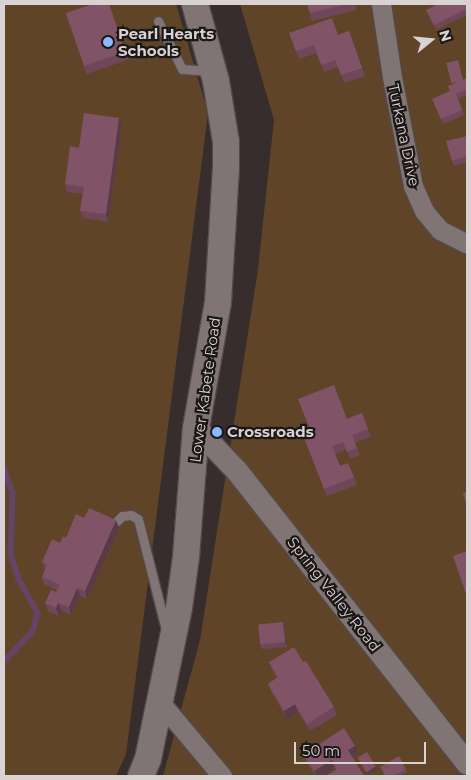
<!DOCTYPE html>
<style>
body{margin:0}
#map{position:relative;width:471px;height:780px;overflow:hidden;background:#372d2d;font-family:Montserrat,sans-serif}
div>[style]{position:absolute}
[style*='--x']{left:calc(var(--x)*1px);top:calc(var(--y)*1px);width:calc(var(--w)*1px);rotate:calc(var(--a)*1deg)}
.green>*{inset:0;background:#604427}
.stream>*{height:5.5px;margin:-2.75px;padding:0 2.75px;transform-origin:2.75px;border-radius:2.75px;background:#664464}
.roads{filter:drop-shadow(1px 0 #534a4a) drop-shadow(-1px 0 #534a4a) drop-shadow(0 1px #534a4a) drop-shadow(0 -1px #534a4a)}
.service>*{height:9px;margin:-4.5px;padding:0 4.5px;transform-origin:4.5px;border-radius:4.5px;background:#807474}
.minor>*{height:19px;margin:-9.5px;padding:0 9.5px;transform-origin:9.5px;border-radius:9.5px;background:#807474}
.tertiary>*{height:22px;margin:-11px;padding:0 11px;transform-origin:11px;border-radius:11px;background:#807474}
.secondary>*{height:26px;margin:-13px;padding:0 13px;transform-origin:13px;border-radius:13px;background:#807474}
.wall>*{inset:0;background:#6f4758;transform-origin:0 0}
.shaded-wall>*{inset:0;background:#5a3a47;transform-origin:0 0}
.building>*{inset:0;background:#815366;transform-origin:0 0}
.dots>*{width:14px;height:14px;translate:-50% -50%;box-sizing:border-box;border:2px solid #1b1717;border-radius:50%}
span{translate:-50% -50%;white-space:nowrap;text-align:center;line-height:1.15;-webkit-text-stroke:4.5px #1b1717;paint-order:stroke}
.poi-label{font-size:15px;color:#d9d2d3;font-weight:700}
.left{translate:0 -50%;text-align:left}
.street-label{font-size:15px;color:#d9d2d3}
.frame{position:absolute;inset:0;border:5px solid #d9d2d3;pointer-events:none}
.north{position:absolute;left:406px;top:15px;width:50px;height:50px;-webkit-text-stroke:4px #1b1717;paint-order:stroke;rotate:73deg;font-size:14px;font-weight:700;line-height:20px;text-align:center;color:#d9d2d3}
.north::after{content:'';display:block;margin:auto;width:18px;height:22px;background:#d9d2d3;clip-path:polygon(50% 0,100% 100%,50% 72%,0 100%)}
.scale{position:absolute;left:294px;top:742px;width:132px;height:22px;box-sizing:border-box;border:2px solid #d9d2d3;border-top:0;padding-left:6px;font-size:15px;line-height:18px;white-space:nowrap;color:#d9d2d3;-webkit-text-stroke:4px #1b1717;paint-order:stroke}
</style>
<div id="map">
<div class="green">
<i style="clip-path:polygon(4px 4px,176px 4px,208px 113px,126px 754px,116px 776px,4px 776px)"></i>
<i style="clip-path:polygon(240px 4px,467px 4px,467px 776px,163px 776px,200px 640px,258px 269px,274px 120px)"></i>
</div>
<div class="stream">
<i style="--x:4;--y:467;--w:28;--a:71"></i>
<i style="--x:13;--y:493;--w:61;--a:91.9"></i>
<i style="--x:11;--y:554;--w:26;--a:72"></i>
<i style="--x:19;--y:579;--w:39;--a:61"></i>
<i style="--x:38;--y:613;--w:20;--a:105"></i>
<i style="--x:33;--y:632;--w:42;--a:134"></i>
</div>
<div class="roads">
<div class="service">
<i style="--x:158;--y:21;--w:54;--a:63.4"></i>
<i style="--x:182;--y:69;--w:29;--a:4"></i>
<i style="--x:117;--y:521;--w:7;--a:-45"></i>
<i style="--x:122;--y:516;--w:9;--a:-6"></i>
<i style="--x:131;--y:515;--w:8;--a:30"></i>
<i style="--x:138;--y:519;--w:114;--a:75.8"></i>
</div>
<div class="minor">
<i style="--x:381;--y:4;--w:74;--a:81.4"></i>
<i style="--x:392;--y:77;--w:111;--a:79.1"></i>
<i style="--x:413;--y:186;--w:27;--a:66"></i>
<i style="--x:424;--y:211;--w:25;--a:50"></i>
<i style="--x:440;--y:230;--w:30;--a:27"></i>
<i style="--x:160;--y:702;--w:97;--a:50"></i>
</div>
<div class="tertiary">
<i style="--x:196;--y:428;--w:59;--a:46.4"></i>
<i style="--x:237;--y:471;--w:372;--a:51.8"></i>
</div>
<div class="secondary">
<i style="--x:141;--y:776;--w:18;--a:-68"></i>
<i style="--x:148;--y:759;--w:154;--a:-78.4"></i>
<i style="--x:179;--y:608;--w:51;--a:-82.2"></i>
<i style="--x:186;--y:557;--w:129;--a:-85.6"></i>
<i style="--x:196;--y:428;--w:128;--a:-80.1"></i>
<i style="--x:218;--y:302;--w:133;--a:-86.6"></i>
<i style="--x:226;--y:169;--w:27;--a:-90"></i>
<i style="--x:226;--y:142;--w:62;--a:-99.3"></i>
<i style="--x:216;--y:81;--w:80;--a:-105.3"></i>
</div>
</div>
<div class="wall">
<i style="left:109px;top:4px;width:59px;height:44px;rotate:71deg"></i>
<i style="clip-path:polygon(307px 4px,355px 4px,356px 10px,312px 21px)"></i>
<i style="clip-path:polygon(467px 7px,467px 15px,436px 30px,426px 10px)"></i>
<i style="clip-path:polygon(349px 31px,365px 76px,344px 83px,338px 67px,324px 72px,317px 53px,299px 59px,289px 33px,338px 35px)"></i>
<i style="clip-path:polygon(467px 78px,467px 95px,458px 99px,464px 115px,443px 124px,434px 104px,450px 91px,451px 85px)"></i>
<i style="clip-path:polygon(119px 118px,122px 125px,108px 222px,83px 218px,80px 211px,83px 194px,67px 192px,65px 184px,79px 148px)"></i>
<i style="clip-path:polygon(467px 136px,467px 162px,454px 166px,452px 161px)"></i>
<i style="clip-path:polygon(362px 413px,371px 437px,355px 443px,360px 455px,350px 459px,346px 449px,335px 454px,340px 466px,348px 463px,357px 485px,327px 496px,303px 435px)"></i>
<i style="clip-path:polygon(84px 518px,119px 528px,87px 599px,80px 596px,71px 615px,61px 610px,59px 616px,48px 611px,45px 603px,56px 592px,57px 590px,44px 584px,42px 577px,45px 569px,42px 562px)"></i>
<i style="clip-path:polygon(283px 622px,285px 627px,287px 647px,262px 649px,260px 644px)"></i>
<i style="clip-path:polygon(269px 662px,303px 662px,334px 707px,337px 715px,310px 731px,298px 712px,287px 719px,271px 691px,268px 684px,277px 678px,272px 670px)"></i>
<i style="clip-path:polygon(358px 753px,336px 770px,334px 768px,321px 776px,316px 776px,306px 762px,304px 754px)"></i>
<i style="clip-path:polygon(380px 767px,406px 769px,407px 772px,399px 776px,385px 776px)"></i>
</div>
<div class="shaded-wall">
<i style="clip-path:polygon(119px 118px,122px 125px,108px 222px,106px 214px)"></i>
<i style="clip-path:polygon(116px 520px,119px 528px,87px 599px,85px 591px)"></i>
<i style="clip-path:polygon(77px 588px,80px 596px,71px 615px,69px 607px)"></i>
<i style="clip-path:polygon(58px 603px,61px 610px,59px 616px,56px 608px)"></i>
<i style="clip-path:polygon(283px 622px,285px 627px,287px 647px,285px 642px)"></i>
<i style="clip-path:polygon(295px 704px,298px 712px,287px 719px,284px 711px)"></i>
<i style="clip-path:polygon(355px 746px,358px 753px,351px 758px,348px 750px)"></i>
<i style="clip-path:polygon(332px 760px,334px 768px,321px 776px,316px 776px,314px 771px)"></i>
<i style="left:376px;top:767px;width:3px;height:12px;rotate:72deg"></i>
</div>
<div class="building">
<i style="clip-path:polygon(93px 4px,109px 4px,125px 52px,84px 66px,66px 13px)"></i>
<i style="clip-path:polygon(307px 4px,348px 4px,310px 13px)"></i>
<i style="clip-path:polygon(438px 4px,466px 4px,467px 9px,434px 25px,426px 10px)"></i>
<i style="clip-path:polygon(332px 18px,338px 35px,349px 31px,362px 68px,341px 75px,335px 60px,321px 65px,314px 45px,296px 51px,289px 33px)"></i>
<i style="left:458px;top:60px;width:21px;height:12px;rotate:76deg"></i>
<i style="clip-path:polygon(467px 78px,467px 89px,456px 94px,462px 110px,441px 119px,432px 99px,450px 91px,448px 86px)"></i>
<i style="clip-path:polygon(84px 113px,119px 118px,106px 214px,80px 211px,84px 187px,65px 184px,70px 146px,79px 148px)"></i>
<i style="clip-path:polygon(467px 136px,467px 156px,452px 161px,446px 141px)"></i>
<i style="clip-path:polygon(334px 385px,347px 419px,362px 413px,368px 429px,352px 435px,357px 448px,347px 452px,343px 442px,332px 446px,340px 466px,348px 463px,354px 477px,324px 489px,303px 435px,311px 432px,298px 399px)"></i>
<i style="clip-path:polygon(467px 492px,467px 507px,463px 493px)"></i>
<i style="clip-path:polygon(89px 508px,116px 520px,85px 591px,77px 588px,69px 607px,58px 603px,56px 608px,45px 603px,51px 590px,56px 592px,60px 585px,42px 577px,47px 564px,42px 562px,52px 539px,60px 543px,63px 536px,66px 538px,76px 514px,84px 518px)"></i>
<i style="clip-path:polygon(467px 551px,467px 597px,453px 556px)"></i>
<i style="left:283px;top:622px;width:20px;height:25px;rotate:84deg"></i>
<i style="clip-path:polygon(294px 647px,303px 662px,306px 661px,334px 707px,307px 724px,295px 704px,284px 711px,268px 684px,278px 677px,269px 662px)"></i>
<i style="clip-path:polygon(344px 728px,355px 746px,348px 750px,364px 776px,326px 776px,337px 769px,332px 760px,314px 771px,304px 754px)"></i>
<i style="left:367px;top:752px;width:17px;height:11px;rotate:59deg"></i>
<i style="clip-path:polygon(399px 756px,406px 769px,393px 776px,386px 776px,380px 767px)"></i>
</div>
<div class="dots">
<i style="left:108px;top:42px;background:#89bafc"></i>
<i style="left:217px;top:432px;background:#89bafc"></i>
</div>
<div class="poi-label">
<span class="left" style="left:118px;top:42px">Pearl Hearts<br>Schools</span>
<span class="left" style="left:227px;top:432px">Crossroads</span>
</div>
<div class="street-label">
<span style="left:404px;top:135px;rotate:78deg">Turkana Drive</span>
<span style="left:205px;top:390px;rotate:-82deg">Lower Kabete Road</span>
<span style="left:334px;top:594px;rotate:52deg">Spring Valley Road</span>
</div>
<div class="frame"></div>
<div class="north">N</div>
<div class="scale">50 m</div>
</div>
